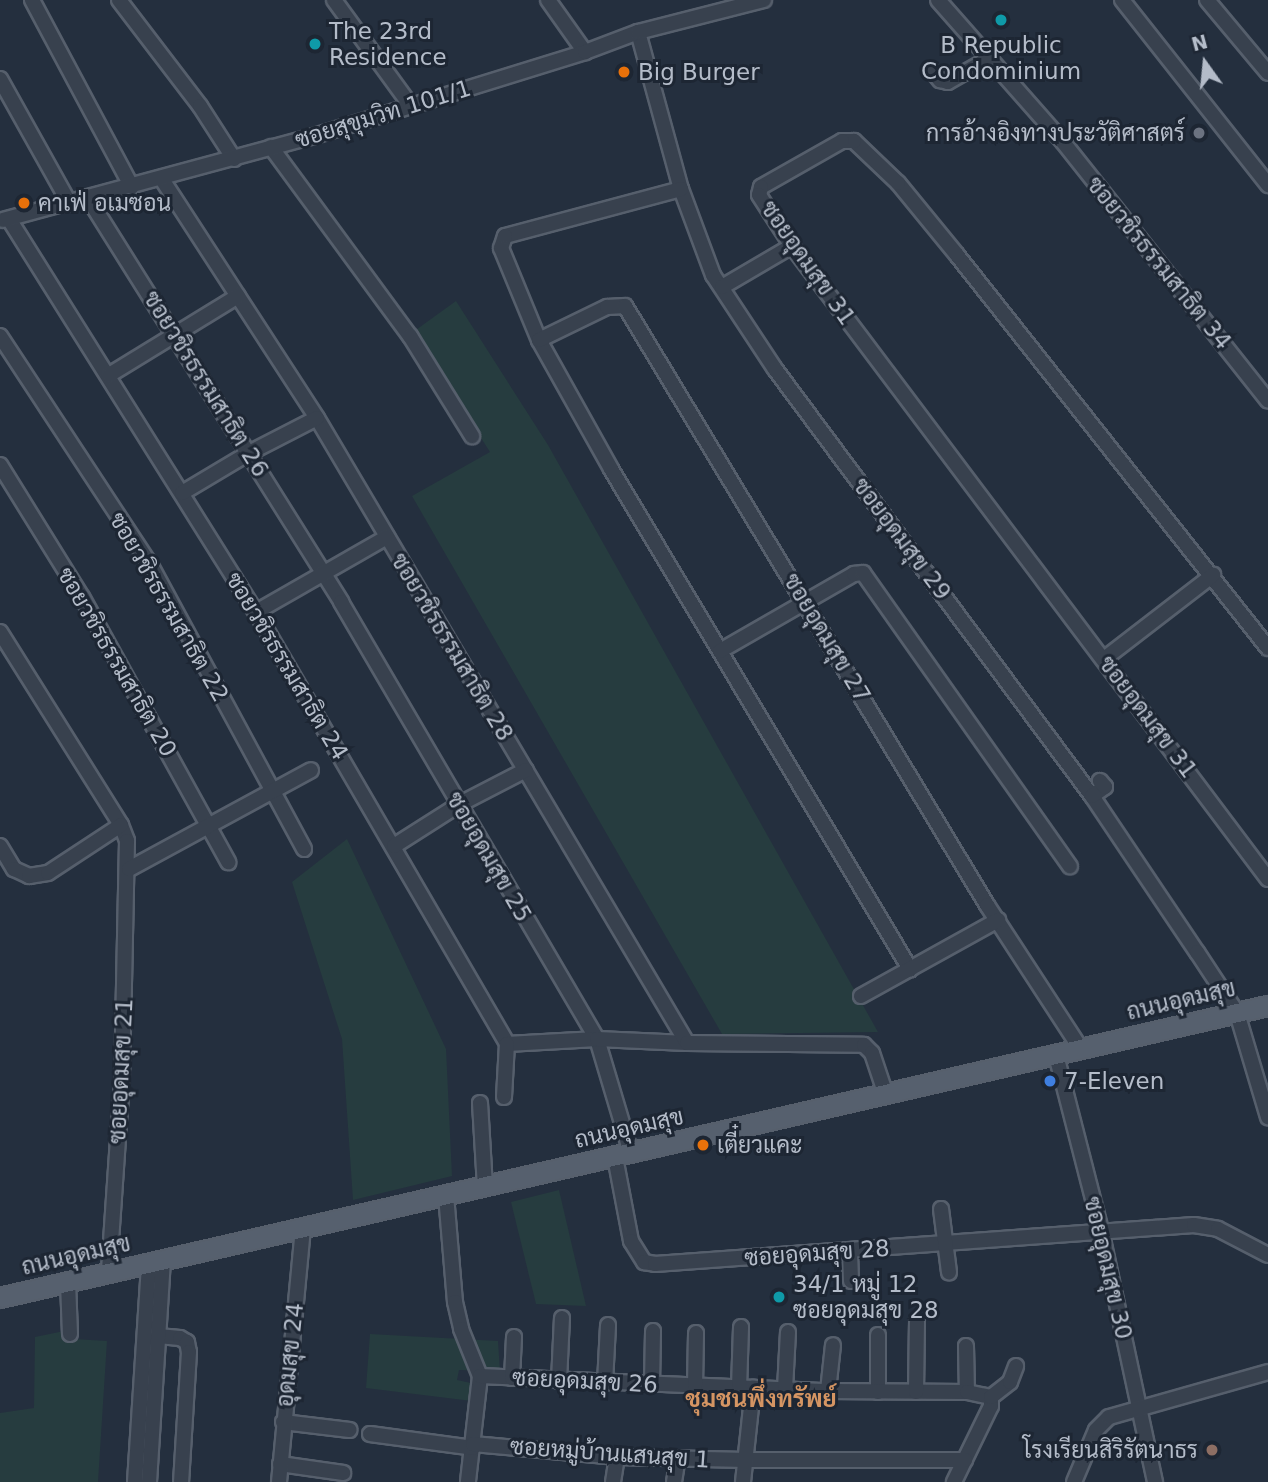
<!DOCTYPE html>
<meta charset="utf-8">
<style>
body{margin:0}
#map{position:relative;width:1268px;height:1482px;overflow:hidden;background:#242f3e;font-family:"DejaVu Sans",Sarabun,sans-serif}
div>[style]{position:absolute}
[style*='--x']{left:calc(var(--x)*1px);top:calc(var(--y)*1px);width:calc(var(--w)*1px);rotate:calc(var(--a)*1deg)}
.green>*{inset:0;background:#263c3f}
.roads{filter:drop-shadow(2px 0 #565f6c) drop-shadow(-2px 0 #565f6c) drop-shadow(0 2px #565f6c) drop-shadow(0 -2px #565f6c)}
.minor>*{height:14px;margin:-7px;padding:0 7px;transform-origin:7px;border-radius:7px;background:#38414e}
.major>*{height:18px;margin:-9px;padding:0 9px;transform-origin:9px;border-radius:9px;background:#56606e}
.dots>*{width:19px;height:19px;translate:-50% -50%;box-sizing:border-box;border:4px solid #1d2633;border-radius:50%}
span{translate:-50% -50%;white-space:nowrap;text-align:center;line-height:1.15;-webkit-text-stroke:6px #1d2633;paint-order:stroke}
.poi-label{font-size:23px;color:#b4bcc9}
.left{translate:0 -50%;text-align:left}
.right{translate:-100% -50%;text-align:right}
.street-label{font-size:23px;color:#b4bcc9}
.neighbourhood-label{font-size:24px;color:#d59563;font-weight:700}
.north{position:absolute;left:1170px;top:28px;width:70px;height:70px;-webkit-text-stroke:5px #1d2633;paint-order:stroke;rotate:345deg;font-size:19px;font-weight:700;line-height:28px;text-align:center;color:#b4bcc9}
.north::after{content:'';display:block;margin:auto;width:24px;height:32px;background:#b4bcc9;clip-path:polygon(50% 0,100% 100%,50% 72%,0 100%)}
</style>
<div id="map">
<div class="green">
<i style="clip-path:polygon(456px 301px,548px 445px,878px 1032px,722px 1034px,412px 496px,490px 452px,413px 332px)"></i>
<i style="clip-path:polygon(347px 839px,446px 1049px,452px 1176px,353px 1200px,342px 1039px,292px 882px)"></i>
<i style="clip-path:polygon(559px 1190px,586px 1306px,536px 1304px,511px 1202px)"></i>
<i style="clip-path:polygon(74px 1329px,74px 1339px,107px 1341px,98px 1482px,0 1482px,0 1413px,34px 1408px,35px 1337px)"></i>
<i style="clip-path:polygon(370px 1334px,498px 1341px,500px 1371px,459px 1370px,457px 1380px,471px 1383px,472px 1401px,366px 1388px)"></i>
</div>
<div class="roads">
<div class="minor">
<i style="--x:32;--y:0;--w:212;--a:61.9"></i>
<i style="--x:119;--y:0;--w:133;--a:52.6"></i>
<i style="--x:200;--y:106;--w:63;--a:57.3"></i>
<i style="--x:334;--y:0;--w:131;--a:54"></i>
<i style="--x:548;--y:0;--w:64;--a:54.6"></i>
<i style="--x:938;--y:0;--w:189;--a:48.6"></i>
<i style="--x:1063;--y:142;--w:330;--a:51.6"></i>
<i style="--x:1122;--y:0;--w:236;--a:51.7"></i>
<i style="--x:1207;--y:0;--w:95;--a:50.1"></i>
<i style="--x:638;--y:32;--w:163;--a:74.7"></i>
<i style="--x:681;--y:189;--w:92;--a:69.6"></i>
<i style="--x:713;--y:275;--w:113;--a:56.6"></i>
<i style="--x:775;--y:369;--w:532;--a:53.41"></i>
<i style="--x:1092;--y:796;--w:188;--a:56.1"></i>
<i style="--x:1197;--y:952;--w:73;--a:56.7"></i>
<i style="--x:1237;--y:1013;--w:109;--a:73.4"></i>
<i style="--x:933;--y:72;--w:11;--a:49"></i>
<i style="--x:940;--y:80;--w:8;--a:14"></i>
<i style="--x:948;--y:82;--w:48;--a:-29.7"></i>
<i style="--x:0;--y:79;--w:143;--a:60.8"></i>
<i style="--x:271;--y:147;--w:235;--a:53.7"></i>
<i style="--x:410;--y:336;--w:118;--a:58.2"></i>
<i style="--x:681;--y:189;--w:182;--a:165"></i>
<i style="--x:505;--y:236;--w:13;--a:108"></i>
<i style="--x:501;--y:248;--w:100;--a:67.6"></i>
<i style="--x:539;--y:340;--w:148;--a:60.8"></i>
<i style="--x:611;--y:469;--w:583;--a:59.12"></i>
<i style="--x:88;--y:198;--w:477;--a:57.9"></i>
<i style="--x:341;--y:602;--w:506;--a:59.64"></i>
<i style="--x:597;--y:1039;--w:119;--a:73.4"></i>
<i style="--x:9;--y:219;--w:464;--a:57.9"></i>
<i style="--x:256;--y:612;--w:500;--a:59.8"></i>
<i style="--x:507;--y:1044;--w:90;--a:-3.2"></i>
<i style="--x:597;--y:1039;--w:90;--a:2.5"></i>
<i style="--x:687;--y:1043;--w:726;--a:-120.63"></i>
<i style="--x:317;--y:418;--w:285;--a:-123"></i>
<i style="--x:3;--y:220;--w:319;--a:-15.1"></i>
<i style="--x:311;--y:137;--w:287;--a:-17.2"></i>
<i style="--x:585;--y:52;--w:57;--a:-20.7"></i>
<i style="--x:638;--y:32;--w:130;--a:-14.3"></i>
<i style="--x:722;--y:287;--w:81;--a:-30.4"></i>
<i style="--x:0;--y:336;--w:273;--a:56.7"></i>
<i style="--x:150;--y:564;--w:324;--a:61.6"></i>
<i style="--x:539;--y:340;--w:76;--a:-25.9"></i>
<i style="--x:607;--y:307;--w:18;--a:-3"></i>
<i style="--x:625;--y:306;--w:700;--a:58.85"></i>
<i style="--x:987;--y:905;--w:172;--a:56.9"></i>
<i style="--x:109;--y:375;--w:151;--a:-31.5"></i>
<i style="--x:0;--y:465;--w:155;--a:58.2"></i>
<i style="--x:82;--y:597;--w:303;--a:61.1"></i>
<i style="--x:182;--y:493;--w:78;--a:-30.8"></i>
<i style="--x:249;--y:453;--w:76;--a:-27.2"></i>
<i style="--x:256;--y:612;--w:151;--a:-29.8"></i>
<i style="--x:0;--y:632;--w:228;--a:57.9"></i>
<i style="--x:121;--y:825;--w:17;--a:69"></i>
<i style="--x:127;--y:841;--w:239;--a:91.2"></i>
<i style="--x:122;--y:1080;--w:193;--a:93.9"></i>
<i style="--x:1268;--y:648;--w:501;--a:-128.36"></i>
<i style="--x:957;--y:255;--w:93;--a:-129.3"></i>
<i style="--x:898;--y:183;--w:61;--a:-136.3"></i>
<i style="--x:854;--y:141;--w:12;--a:180"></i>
<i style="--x:842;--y:141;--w:93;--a:150.4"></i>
<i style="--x:761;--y:187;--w:8;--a:104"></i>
<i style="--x:759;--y:195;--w:61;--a:57.1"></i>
<i style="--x:792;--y:246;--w:792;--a:53.06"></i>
<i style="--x:720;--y:651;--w:155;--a:-29.9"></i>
<i style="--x:854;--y:574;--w:9;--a:-6"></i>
<i style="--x:863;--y:573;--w:359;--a:54.8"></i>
<i style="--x:1104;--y:659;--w:138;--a:-37.6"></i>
<i style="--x:1092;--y:796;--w:16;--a:-35"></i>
<i style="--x:1105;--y:787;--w:8;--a:-130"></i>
<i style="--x:0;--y:846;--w:27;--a:59"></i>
<i style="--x:14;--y:869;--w:17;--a:25"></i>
<i style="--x:29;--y:876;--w:19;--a:-9"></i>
<i style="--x:48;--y:873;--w:87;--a:-33.3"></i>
<i style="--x:394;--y:846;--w:78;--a:-32.5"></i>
<i style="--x:460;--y:804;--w:74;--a:-27.3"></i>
<i style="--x:129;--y:869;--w:207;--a:-28.5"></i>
<i style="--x:861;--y:996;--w:157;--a:-29"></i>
<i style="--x:687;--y:1043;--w:177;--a:0.6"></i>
<i style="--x:864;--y:1045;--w:11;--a:45"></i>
<i style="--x:872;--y:1053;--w:44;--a:71.6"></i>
<i style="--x:1056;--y:1055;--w:181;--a:75.6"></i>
<i style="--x:1101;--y:1230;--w:258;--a:77.9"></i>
<i style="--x:504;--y:1097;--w:53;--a:-86.8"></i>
<i style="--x:480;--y:1103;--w:83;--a:86.6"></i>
<i style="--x:615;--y:1157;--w:86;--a:79.2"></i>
<i style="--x:631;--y:1241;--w:25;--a:58"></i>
<i style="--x:644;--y:1262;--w:11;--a:10"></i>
<i style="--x:655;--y:1264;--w:540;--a:-4.14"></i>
<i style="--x:1194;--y:1225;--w:24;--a:9"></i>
<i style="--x:1218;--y:1229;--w:56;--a:27.5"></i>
<i style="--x:446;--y:1195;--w:107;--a:85.2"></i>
<i style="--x:455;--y:1302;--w:28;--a:77"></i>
<i style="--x:461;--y:1329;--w:51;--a:68"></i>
<i style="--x:480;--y:1376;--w:107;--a:96.5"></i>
<i style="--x:941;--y:1209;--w:64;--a:82.8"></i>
<i style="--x:850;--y:1252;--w:29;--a:88"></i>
<i style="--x:68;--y:1282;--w:52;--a:87.8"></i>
<i style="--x:878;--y:1335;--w:57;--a:90"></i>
<i style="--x:158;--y:1336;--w:22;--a:5"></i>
<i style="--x:180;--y:1338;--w:8;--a:30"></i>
<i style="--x:187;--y:1342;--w:10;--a:79"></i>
<i style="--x:189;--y:1352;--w:130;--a:93.5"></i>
<i style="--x:966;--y:1346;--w:46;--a:88.8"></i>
<i style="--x:480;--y:1376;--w:348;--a:2.5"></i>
<i style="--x:828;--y:1391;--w:139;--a:0.4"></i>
<i style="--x:967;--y:1392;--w:25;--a:12"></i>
<i style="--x:991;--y:1397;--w:9;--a:90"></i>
<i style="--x:991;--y:1406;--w:85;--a:116"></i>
<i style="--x:512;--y:1378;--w:41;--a:-87.2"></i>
<i style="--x:559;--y:1381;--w:63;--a:-87.3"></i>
<i style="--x:605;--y:1383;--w:58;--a:-87"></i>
<i style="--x:652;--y:1384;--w:53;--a:-88.9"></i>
<i style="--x:695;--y:1386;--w:53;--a:-88.9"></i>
<i style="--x:739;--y:1388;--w:61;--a:-88.1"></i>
<i style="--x:785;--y:1389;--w:57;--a:-87"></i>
<i style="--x:828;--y:1391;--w:46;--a:-83.8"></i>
<i style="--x:916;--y:1392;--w:70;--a:-89.2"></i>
<i style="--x:991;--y:1397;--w:24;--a:-38"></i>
<i style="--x:1010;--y:1382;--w:17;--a:-69"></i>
<i style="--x:283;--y:1422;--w:67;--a:6.8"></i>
<i style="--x:370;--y:1434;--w:104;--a:7.7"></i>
<i style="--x:473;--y:1444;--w:145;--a:5.2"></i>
<i style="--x:617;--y:1457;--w:129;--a:1.3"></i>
<i style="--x:746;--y:1460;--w:219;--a:0"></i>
<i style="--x:280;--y:1464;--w:64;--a:8.1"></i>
<i style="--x:135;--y:1482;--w:219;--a:-86.3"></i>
<i style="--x:149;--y:1482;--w:222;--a:-86.4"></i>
<i style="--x:279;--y:1482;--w:255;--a:-84.6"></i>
<i style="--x:613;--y:1482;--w:25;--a:-81"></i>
<i style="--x:674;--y:1482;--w:24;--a:-81"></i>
<i style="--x:743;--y:1482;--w:95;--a:-83.9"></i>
<i style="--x:1074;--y:1482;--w:56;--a:-67.1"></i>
<i style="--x:1096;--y:1430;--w:18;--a:-45"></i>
<i style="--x:1109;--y:1417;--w:165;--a:-15.8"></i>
</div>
<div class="major">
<i style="--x:0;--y:1298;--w:1301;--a:-12.97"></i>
</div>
</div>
<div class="dots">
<i style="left:1001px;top:20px;background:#0f9aa8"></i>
<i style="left:315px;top:44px;background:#0f9aa8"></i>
<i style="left:624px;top:72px;background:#e8710a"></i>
<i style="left:1199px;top:133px;background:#6b7280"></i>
<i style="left:24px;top:203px;background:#e8710a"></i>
<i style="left:1050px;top:1081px;background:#3f7fe0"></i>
<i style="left:703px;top:1145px;background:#e8710a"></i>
<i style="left:779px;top:1297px;background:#0f9aa8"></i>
<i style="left:1212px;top:1450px;background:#8d6e63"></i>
</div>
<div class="poi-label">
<span class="left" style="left:329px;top:44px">The 23rd<br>Residence</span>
<span style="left:1001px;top:58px">B Republic<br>Condominium</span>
<span class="left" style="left:638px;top:72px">Big Burger</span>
<span class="right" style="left:1185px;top:133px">การอ้างอิงทางประวัติศาสตร์</span>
<span class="left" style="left:38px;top:203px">คาเฟ่ อเมซอน</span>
<span class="left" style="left:1064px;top:1081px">7-Eleven</span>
<span class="left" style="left:717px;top:1145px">เตี๋ยวแคะ</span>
<span class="left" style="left:793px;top:1297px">34/1 หมู่ 12<br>ซอยอุดมสุข 28</span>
<span class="right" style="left:1198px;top:1450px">โรงเรียนสิริรัตนาธร</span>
</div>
<div class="street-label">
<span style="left:383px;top:114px;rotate:-17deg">ซอยสุขุมวิท 101/1</span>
<span style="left:808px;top:263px;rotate:55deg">ซอยอุดมสุข 31</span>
<span style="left:1159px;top:263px;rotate:51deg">ซอยวชิรธรรมสาธิต 34</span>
<span style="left:206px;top:384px;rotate:58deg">ซอยวชิรธรรมสาธิต 26</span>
<span style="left:902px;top:539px;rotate:53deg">ซอยอุดมสุข 29</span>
<span style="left:169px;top:607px;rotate:60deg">ซอยวชิรธรรมสาธิต 22</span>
<span style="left:827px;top:638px;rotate:59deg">ซอยอุดมสุข 27</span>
<span style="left:452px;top:647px;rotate:59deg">ซอยวชิรธรรมสาธิต 28</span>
<span style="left:117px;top:662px;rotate:60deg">ซอยวชิรธรรมสาธิต 20</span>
<span style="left:287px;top:666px;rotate:59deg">ซอยวชิรธรรมสาธิต 24</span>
<span style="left:1148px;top:717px;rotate:53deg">ซอยอุดมสุข 31</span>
<span style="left:489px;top:857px;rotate:60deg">ซอยอุดมสุข 25</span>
<span style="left:1181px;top:1000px;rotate:-13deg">ถนนอุดมสุข</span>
<span style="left:121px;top:1071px;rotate:-87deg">ซอยอุดมสุข 21</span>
<span style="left:629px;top:1128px;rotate:-13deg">ถนนอุดมสุข</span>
<span style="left:817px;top:1253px;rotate:-4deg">ซอยอุดมสุข 28</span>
<span style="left:76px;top:1255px;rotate:-13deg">ถนนอุดมสุข</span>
<span style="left:1108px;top:1268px;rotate:77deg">ซอยอุดมสุข 30</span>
<span style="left:290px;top:1355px;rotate:-84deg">อุดมสุข 24</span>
<span style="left:585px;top:1381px;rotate:3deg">ซอยอุดมสุข 26</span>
<span style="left:610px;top:1453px;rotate:4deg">ซอยหมู่บ้านแสนสุข 1</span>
</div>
<div class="neighbourhood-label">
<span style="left:761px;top:1400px">ชุมชนพึ่งทรัพย์</span>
</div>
<div class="north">N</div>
</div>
